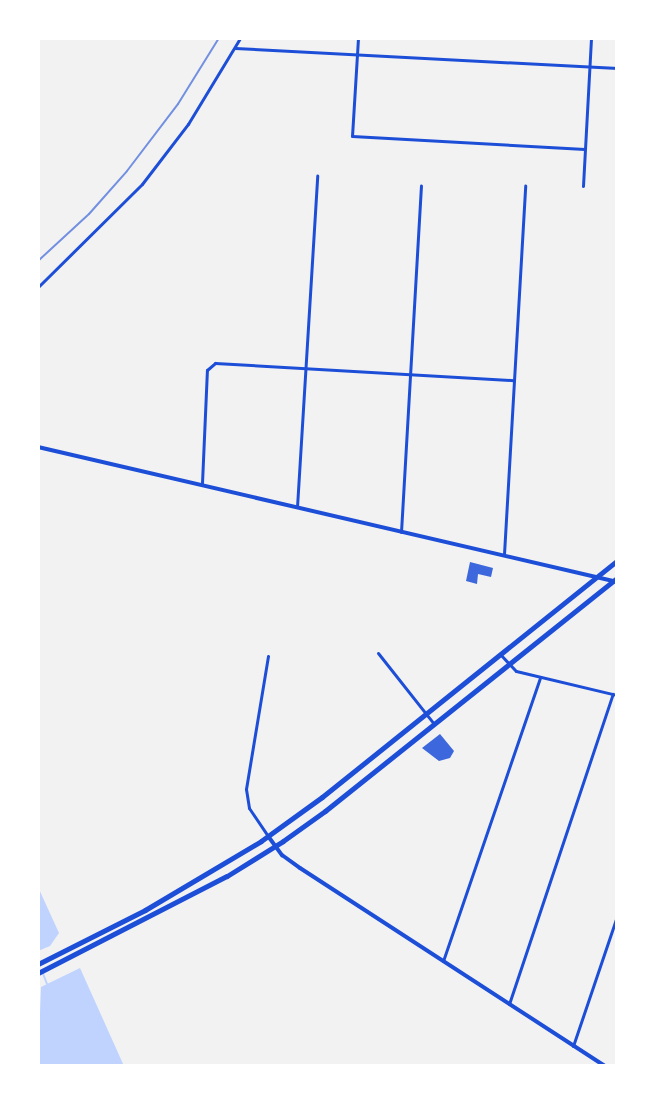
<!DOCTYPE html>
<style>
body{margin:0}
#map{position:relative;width:655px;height:1104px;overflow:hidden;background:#f2f2f2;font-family:Montserrat,sans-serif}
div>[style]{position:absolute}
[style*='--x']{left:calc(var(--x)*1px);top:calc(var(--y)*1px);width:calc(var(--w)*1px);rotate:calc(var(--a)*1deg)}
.water>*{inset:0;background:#bfd3fe}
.stream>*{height:2px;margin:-1px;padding:0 1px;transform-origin:1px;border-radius:1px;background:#bfd3fe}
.building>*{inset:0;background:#3d67dc}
.path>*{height:2px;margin:-1px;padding:0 1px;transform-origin:1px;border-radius:1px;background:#1d4ed8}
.minor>*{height:3px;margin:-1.5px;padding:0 1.5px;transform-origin:1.5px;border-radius:1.5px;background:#1d4ed8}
.tertiary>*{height:4px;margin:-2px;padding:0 2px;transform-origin:2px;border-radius:2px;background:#1d4ed8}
.secondary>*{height:5px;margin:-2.5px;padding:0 2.5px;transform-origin:2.5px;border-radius:2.5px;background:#1d4ed8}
.rail>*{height:2px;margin:-1px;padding:0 1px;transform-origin:1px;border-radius:1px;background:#7290e2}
span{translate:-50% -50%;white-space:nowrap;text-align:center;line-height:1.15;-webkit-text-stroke:8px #fff;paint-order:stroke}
.frame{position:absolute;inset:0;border:40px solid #fff;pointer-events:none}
</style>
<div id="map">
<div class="water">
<i style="clip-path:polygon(38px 887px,59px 933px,50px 946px,38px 951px)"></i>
<i style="clip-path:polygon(80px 968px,124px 1066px,38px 1066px,41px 987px)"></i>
</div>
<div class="stream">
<i style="--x:42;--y:971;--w:14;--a:69"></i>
</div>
<div class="building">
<i style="clip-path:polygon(470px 562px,493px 568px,491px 577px,478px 574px,477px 584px,466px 581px)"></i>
<i style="clip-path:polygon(440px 734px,454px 751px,450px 758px,439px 761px,422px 748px)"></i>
</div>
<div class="path">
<i style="--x:38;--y:982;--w:6;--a:90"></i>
</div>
<div class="minor">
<i style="--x:358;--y:38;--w:98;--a:93.5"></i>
<i style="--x:352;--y:136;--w:233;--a:3.2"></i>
<i style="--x:235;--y:48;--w:383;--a:3"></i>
<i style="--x:583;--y:186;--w:148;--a:-86.9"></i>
<i style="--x:38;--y:287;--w:146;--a:-44.7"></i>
<i style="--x:142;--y:184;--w:76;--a:-52.5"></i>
<i style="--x:188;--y:124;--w:100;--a:-58.8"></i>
<i style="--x:202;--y:483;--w:113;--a:-87.5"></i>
<i style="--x:207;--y:370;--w:11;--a:-41"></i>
<i style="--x:215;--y:363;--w:299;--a:3.3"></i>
<i style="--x:297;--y:507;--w:332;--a:-86.5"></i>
<i style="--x:401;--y:532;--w:347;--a:-86.7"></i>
<i style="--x:504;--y:554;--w:369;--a:-86.7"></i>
<i style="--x:378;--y:653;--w:90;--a:51.7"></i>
<i style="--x:500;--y:654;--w:23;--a:47"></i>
<i style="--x:516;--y:671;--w:104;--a:13.4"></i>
<i style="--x:268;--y:656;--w:135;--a:99.4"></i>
<i style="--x:246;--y:789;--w:19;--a:81"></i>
<i style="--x:249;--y:808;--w:34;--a:56"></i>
<i style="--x:443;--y:961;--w:300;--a:-71.1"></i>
<i style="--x:509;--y:1004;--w:327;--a:-71.5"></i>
<i style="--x:573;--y:1046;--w:137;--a:-71.3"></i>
</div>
<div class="tertiary">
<i style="--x:38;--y:447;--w:595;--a:13.12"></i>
<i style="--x:268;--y:836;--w:24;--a:54"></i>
<i style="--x:282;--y:855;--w:22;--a:36"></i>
<i style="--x:300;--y:868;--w:364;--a:33"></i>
</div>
<div class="secondary">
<i style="--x:38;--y:964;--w:120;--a:-26.8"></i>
<i style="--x:145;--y:910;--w:135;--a:-30.7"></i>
<i style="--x:261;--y:841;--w:75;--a:-35.8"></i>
<i style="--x:322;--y:797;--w:378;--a:-38.7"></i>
<i style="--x:38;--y:973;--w:212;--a:-27.2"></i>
<i style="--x:227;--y:876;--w:66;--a:-32"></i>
<i style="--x:283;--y:841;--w:52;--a:-35.5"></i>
<i style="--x:325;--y:811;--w:374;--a:-38.6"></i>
</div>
<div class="rail">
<i style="--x:38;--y:261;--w:69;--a:-42.7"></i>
<i style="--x:89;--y:214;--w:57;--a:-48.5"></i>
<i style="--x:127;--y:171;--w:84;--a:-52.7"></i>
<i style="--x:178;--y:104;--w:78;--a:-58.2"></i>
</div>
<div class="frame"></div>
</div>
